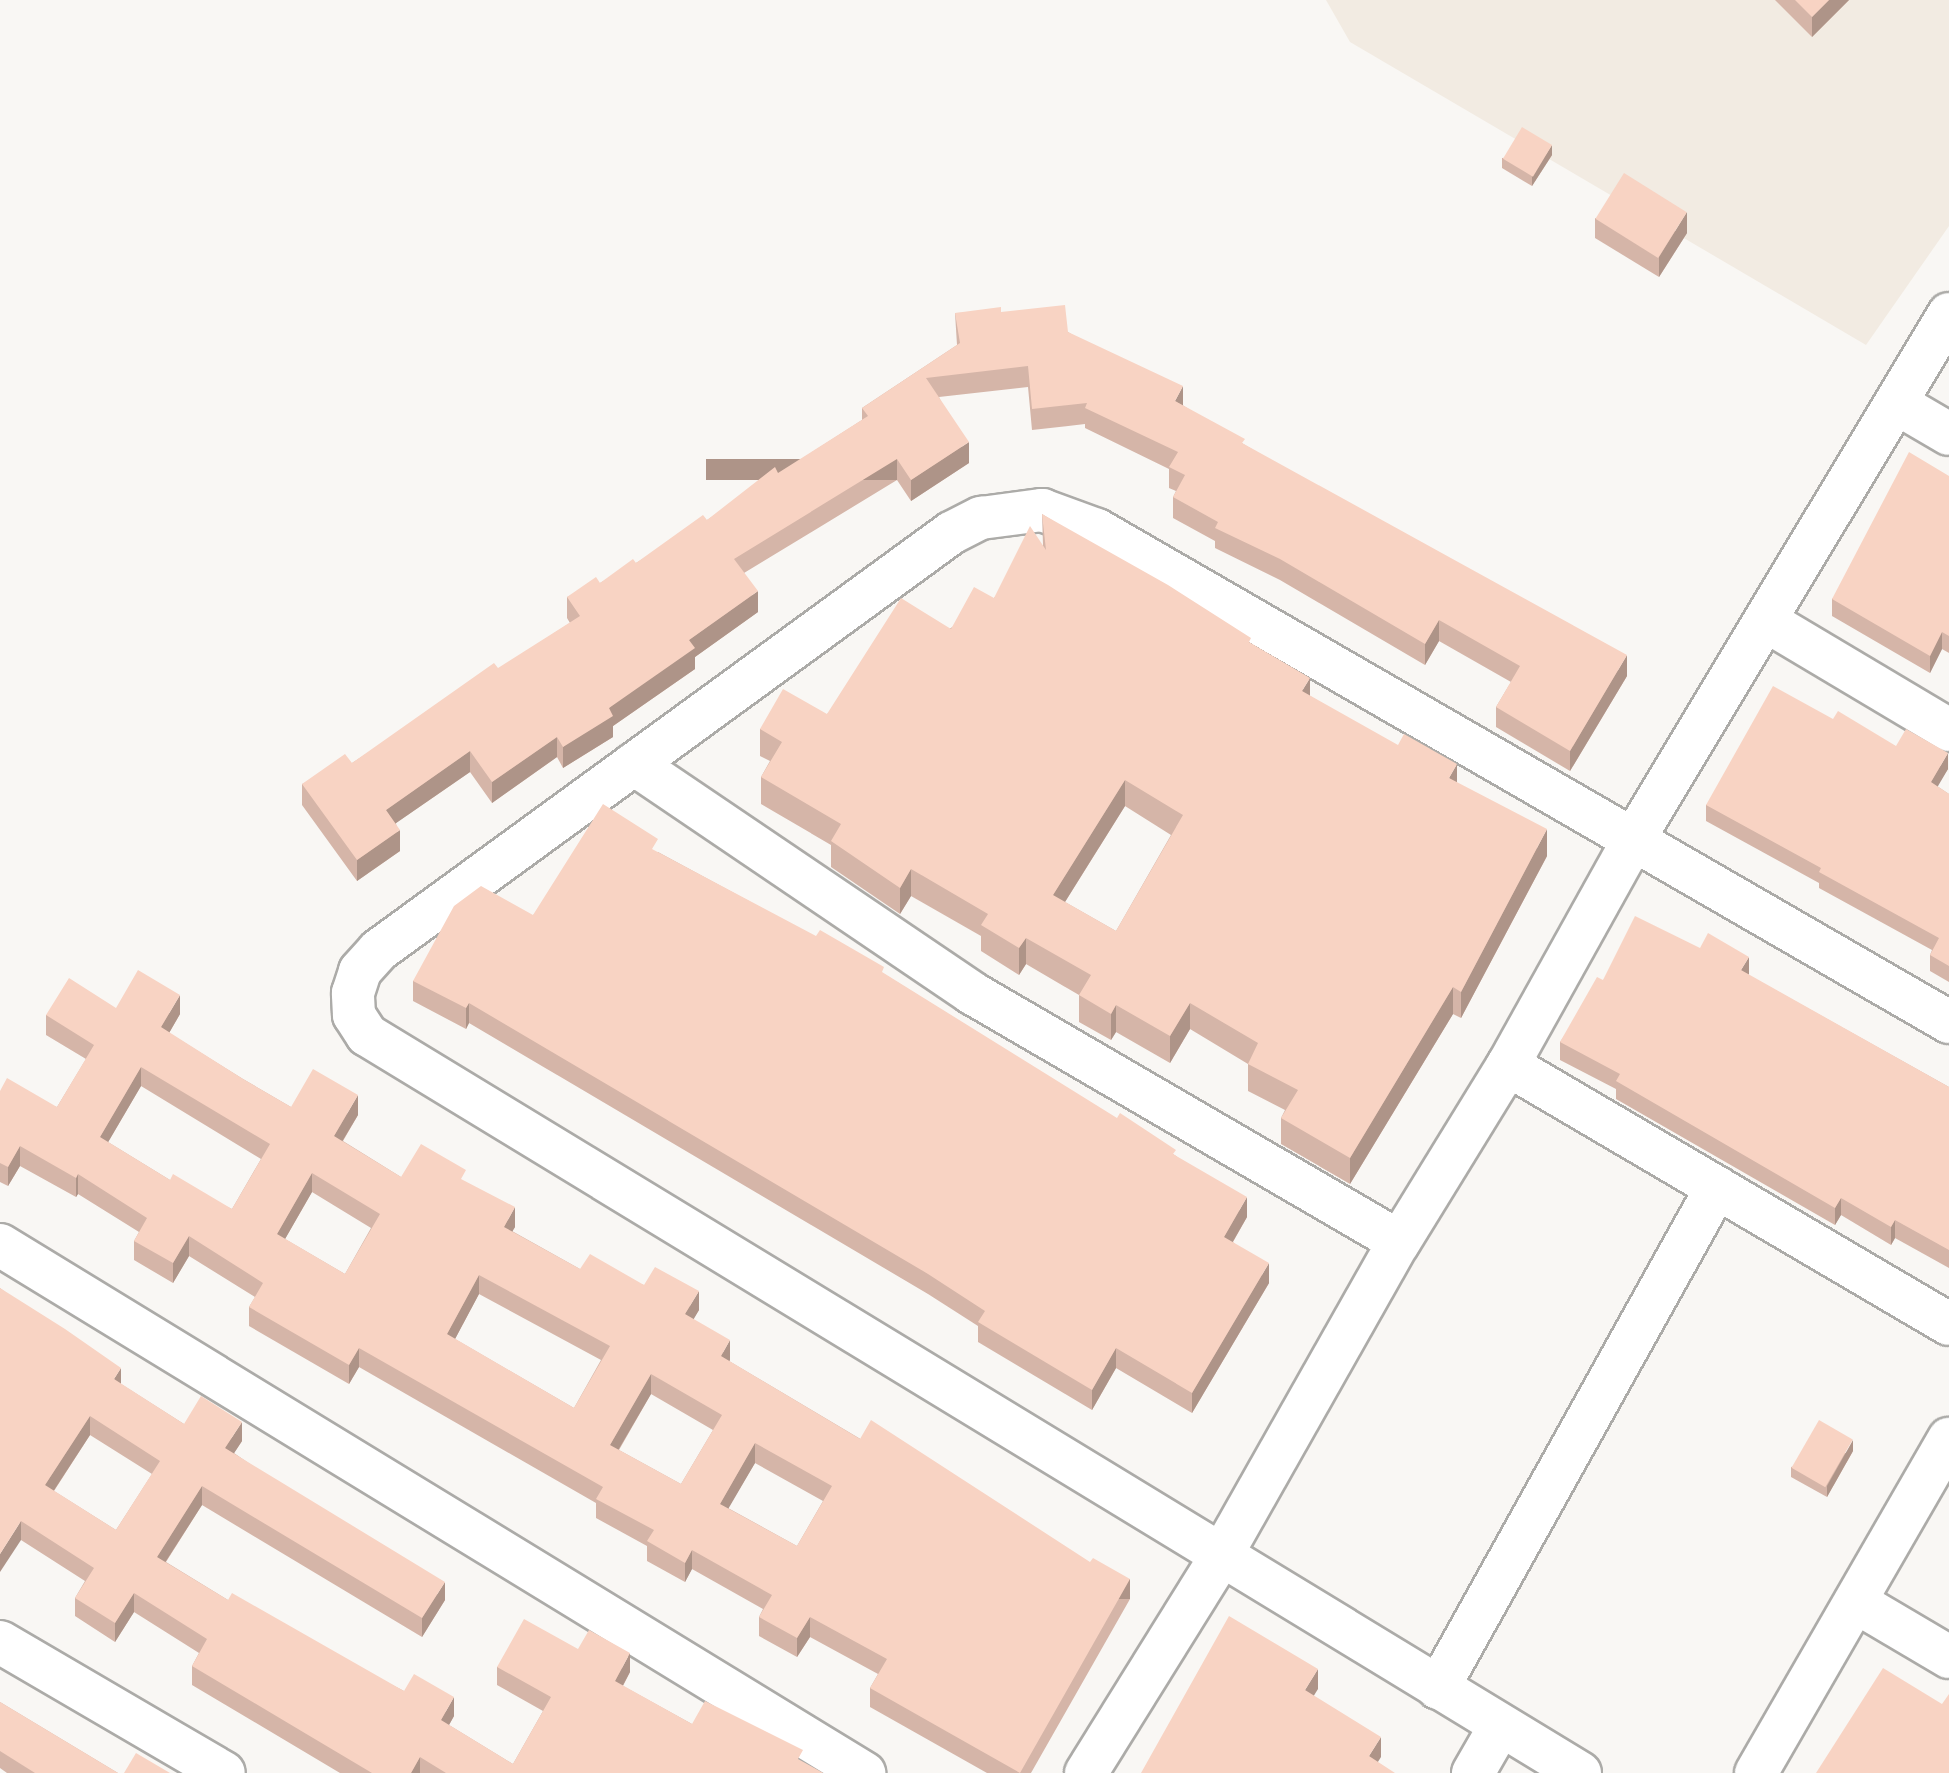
<!DOCTYPE html>
<style>
body{margin:0}
#map{position:relative;width:1949px;height:1773px;overflow:hidden;background:#f9f7f4;font-family:Commissioner,sans-serif}
div>[style]{position:absolute}
[style*='--x']{left:calc(var(--x)*1px);top:calc(var(--y)*1px);width:calc(var(--w)*1px);rotate:calc(var(--a)*1deg)}
.built>*{inset:0;background:#f2ebe2}
.roads{filter:drop-shadow(2px 0 #acaba8) drop-shadow(-2px 0 #acaba8) drop-shadow(0 2px #acaba8) drop-shadow(0 -2px #acaba8)}
.street>*{height:42px;margin:-21px;padding:0 21px;transform-origin:21px;border-radius:21px;background:#fff}
.wall>*{inset:0;background:#d5b5a8}
.shaded-wall>*{inset:0;background:#ae9488;transform-origin:0 0}
.building>*{inset:0;background:#f8d3c3;transform-origin:0 0}
span{translate:-50% -50%;white-space:nowrap;text-align:center;line-height:1.15;-webkit-text-stroke:8px #fff;paint-order:stroke}
</style>
<div id="map">
<div class="built">
<i style="clip-path:polygon(1326px 0,1949px 0,1949px 226px,1866px 345px,1350px 42px)"></i>
</div>
<div class="roads">
<div class="street">
<i style="--x:1896;--y:403;--w:61;--a:30.3"></i>
<i style="--x:1768;--y:622;--w:211;--a:30.8"></i>
<i style="--x:634;--y:764;--w:408;--a:34.1"></i>
<i style="--x:972;--y:993;--w:494;--a:30.2"></i>
<i style="--x:1508;--y:1065;--w:511;--a:30.43"></i>
<i style="--x:0;--y:1245;--w:1013;--a:31.43"></i>
<i style="--x:1856;--y:1602;--w:108;--a:30.6"></i>
<i style="--x:0;--y:1642;--w:259;--a:30.3"></i>
<i style="--x:1438;--y:1688;--w:573;--a:-60.89"></i>
<i style="--x:1086;--y:1773;--w:256;--a:-58.1"></i>
<i style="--x:1221;--y:1556;--w:361;--a:-60.5"></i>
<i style="--x:1399;--y:1242;--w:208;--a:-58.4"></i>
<i style="--x:1508;--y:1065;--w:261;--a:-60.9"></i>
<i style="--x:1635;--y:837;--w:610;--a:-59.02"></i>
<i style="--x:1473;--y:1773;--w:54;--a:-60.1"></i>
<i style="--x:1580;--y:1773;--w:1420;--a:-148.68"></i>
<i style="--x:367;--y:1035;--w:24;--a:-123"></i>
<i style="--x:354;--y:1015;--w:22;--a:-93"></i>
<i style="--x:353;--y:993;--w:23;--a:-72"></i>
<i style="--x:360;--y:971;--w:28;--a:-48"></i>
<i style="--x:379;--y:950;--w:708;--a:-36.09"></i>
<i style="--x:951;--y:533;--w:34;--a:-27"></i>
<i style="--x:981;--y:518;--w:62;--a:-7.5"></i>
<i style="--x:1042;--y:510;--w:59;--a:20"></i>
<i style="--x:1097;--y:530;--w:984;--a:30"></i>
<i style="--x:1756;--y:1773;--w:386;--a:-60"></i>
</div>
</div>
<div class="wall">
<i style="clip-path:polygon(1775px 0,1849px 0,1812px 37px)"></i>
<i style="clip-path:polygon(1552px 155px,1532px 186px,1502px 168px,1502px 158px)"></i>
<i style="clip-path:polygon(1595px 218px,1687px 233px,1659px 277px,1595px 238px)"></i>
<i style="clip-path:polygon(1001px 312px,1068px 332px,1245px 445px,1627px 676px,1570px 771px,1496px 727px,1496px 707px,1511px 682px,1439px 641px,1425px 665px,1280px 580px,1215px 548px,1215px 541px,1173px 518px,1173px 497px,1176px 491px,1169px 488px,1169px 469px,1085px 428px,1085px 424px,1032px 430px,1028px 387px,939px 397px,969px 463px,911px 501px,897px 480px,744px 573px,758px 612px,695px 657px,695px 669px,613px 726px,613px 737px,563px 768px,557px 757px,492px 803px,470px 772px,396px 823px,400px 851px,357px 881px,302px 805px,302px 784px,352px 763px,570px 623px,567px 618px,567px 597px,600px 583px,636px 563px,707px 520px,862px 420px,862px 408px,957px 345px,955px 313px)"></i>
<i style="clip-path:polygon(1949px 476px,1949px 653px,1942px 649px,1930px 673px,1832px 616px,1832px 599px)"></i>
<i style="clip-path:polygon(evenodd,1042px 514px,1251px 644px,1310px 696px,1457px 783px,1547px 856px,1461px 1018px,1453px 1014px,1350px 1184px,1281px 1144px,1281px 1118px,1285px 1110px,1248px 1091px,1248px 1064px,1190px 1029px,1170px 1063px,1116px 1032px,1111px 1040px,1079px 1022px,1079px 995px,1026px 964px,1019px 975px,981px 951px,981px 936px,911px 896px,900px 914px,831px 867px,831px 845px,761px 804px,761px 777px,770px 761px,760px 756px,760px 729px,827px 714px,994px 598px,1043px 545px,1042px 514px,1125px 806px,1171px 835px,1116px 931px,1065px 902px,1125px 806px)"></i>
<i style="clip-path:polygon(1833px 719px,1948px 769px,1937px 786px,1949px 794px,1949px 982px,1930px 971px,1930px 955px,1932px 950px,1819px 888px,1819px 883px,1706px 821px,1706px 805px)"></i>
<i style="clip-path:polygon(658px 852px,884px 974px,1176px 1156px,1247px 1217px,1233px 1242px,1269px 1283px,1192px 1413px,1116px 1368px,1092px 1410px,978px 1342px,978px 1326px,928px 1294px,469px 1023px,466px 1029px,413px 1001px,413px 981px,533px 915px)"></i>
<i style="clip-path:polygon(1700px 948px,1949px 1087px,1949px 1268px,1895px 1238px,1891px 1245px,1841px 1215px,1835px 1225px,1616px 1099px,1616px 1089px,1560px 1060px,1560px 1042px,1603px 980px)"></i>
<i style="clip-path:polygon(evenodd,116px 1008px,180px 1014px,169px 1033px,243px 1079px,291px 1107px,358px 1115px,343px 1141px,401px 1177px,466px 1182px,515px 1227px,512px 1231px,580px 1269px,644px 1285px,699px 1310px,693px 1319px,730px 1360px,729px 1361px,1130px 1599px,1031px 1773px,987px 1773px,870px 1707px,870px 1688px,878px 1674px,810px 1637px,797px 1657px,759px 1636px,759px 1617px,763px 1609px,692px 1569px,685px 1582px,647px 1561px,647px 1546px,596px 1518px,596px 1503px,359px 1367px,349px 1384px,249px 1326px,249px 1307px,255px 1297px,189px 1256px,173px 1283px,134px 1260px,134px 1241px,139px 1232px,78px 1194px,76px 1197px,20px 1166px,8px 1186px,0 1182px,0 1091px,57px 1107px,86px 1059px,46px 1035px,46px 1015px,116px 1008px,141px 1086px,261px 1159px,232px 1209px,170px 1180px,108px 1142px,141px 1086px,116px 1008px,312px 1192px,371px 1228px,345px 1274px,285px 1239px,312px 1192px,116px 1008px,479px 1294px,601px 1360px,574px 1408px,455px 1339px,479px 1294px,116px 1008px,651px 1394px,713px 1430px,681px 1484px,619px 1450px,651px 1394px,116px 1008px,755px 1463px,823px 1501px,797px 1546px,728px 1508px,755px 1463px)"></i>
<i style="clip-path:polygon(evenodd,0 1288px,121px 1384px,184px 1424px,242px 1441px,234px 1453px,445px 1600px,422px 1637px,202px 1505px,166px 1562px,228px 1600px,404px 1691px,454px 1716px,449px 1725px,513px 1764px,543px 1711px,497px 1685px,497px 1667px,578px 1649px,630px 1672px,623px 1686px,692px 1724px,803px 1762px,823px 1773px,340px 1773px,192px 1685px,192px 1666px,199px 1653px,134px 1612px,115px 1642px,75px 1616px,75px 1598px,85px 1581px,21px 1540px,0 1288px,90px 1435px,152px 1474px,116px 1530px,54px 1491px,90px 1435px)"></i>
<i style="clip-path:polygon(1853px 1451px,1827px 1497px,1791px 1477px,1791px 1467px)"></i>
<i style="clip-path:polygon(0 1702px,118px 1773px,7px 1773px,0 1768px)"></i>
</div>
<div class="shaded-wall">
<i style="clip-path:polygon(1829px 0,1849px 0,1812px 37px,1812px 17px)"></i>
<i style="clip-path:polygon(1552px 145px,1552px 155px,1532px 186px,1532px 176px)"></i>
<i style="clip-path:polygon(1687px 212px,1687px 233px,1659px 277px,1659px 257px)"></i>
<i style="clip-path:polygon(1183px 386px,1183px 406px,1175px 401px)"></i>
<i style="clip-path:polygon(969px 442px,969px 463px,911px 501px,911px 480px)"></i>
<i style="left:897px;top:459px;width:21px;height:191px;rotate:90deg"></i>
<i style="clip-path:polygon(758px 591px,758px 612px,695px 657px,695px 669px,613px 726px,613px 737px,563px 768px,563px 747px,689px 640px)"></i>
<i style="clip-path:polygon(1439px 620px,1439px 641px,1425px 665px,1425px 644px)"></i>
<i style="clip-path:polygon(1942px 632px,1942px 649px,1930px 673px,1930px 656px)"></i>
<i style="clip-path:polygon(1627px 655px,1627px 676px,1570px 771px,1570px 751px)"></i>
<i style="clip-path:polygon(1310px 678px,1310px 704px,1302px 691px)"></i>
<i style="clip-path:polygon(557px 737px,557px 757px,492px 803px,492px 782px)"></i>
<i style="clip-path:polygon(470px 751px,470px 772px,386px 830px,386px 810px)"></i>
<i style="clip-path:polygon(1948px 753px,1948px 769px,1931px 798px,1931px 782px)"></i>
<i style="clip-path:polygon(1457px 764px,1457px 791px,1449px 778px)"></i>
<i style="clip-path:polygon(1125px 780px,1125px 806px,1053px 921px,1053px 895px)"></i>
<i style="clip-path:polygon(1547px 829px,1547px 856px,1461px 1018px,1461px 992px)"></i>
<i style="clip-path:polygon(400px 830px,400px 851px,357px 881px,357px 860px)"></i>
<i style="clip-path:polygon(911px 869px,911px 896px,900px 914px,900px 888px)"></i>
<i style="clip-path:polygon(1026px 938px,1026px 964px,1019px 975px,1019px 948px)"></i>
<i style="clip-path:polygon(1749px 957px,1749px 974px,1741px 988px,1741px 970px)"></i>
<i style="clip-path:polygon(1453px 987px,1453px 1014px,1350px 1184px,1350px 1158px)"></i>
<i style="clip-path:polygon(180px 995px,180px 1014px,161px 1047px,161px 1027px)"></i>
<i style="clip-path:polygon(469px 1003px,469px 1023px,466px 1029px,466px 1008px)"></i>
<i style="clip-path:polygon(1190px 1003px,1190px 1029px,1170px 1063px,1170px 1036px)"></i>
<i style="clip-path:polygon(1116px 1005px,1116px 1032px,1111px 1040px,1111px 1014px)"></i>
<i style="clip-path:polygon(141px 1067px,141px 1086px,100px 1156px,100px 1137px)"></i>
<i style="clip-path:polygon(358px 1095px,358px 1115px,334px 1155px,334px 1136px)"></i>
<i style="clip-path:polygon(20px 1146px,20px 1166px,8px 1186px,8px 1167px)"></i>
<i style="clip-path:polygon(312px 1173px,312px 1192px,277px 1253px,277px 1234px)"></i>
<i style="clip-path:polygon(78px 1174px,78px 1194px,76px 1197px,76px 1178px)"></i>
<i style="clip-path:polygon(1247px 1197px,1247px 1217px,1224px 1257px,1224px 1237px)"></i>
<i style="clip-path:polygon(1841px 1198px,1841px 1215px,1835px 1225px,1835px 1208px)"></i>
<i style="clip-path:polygon(515px 1207px,515px 1227px,504px 1246px,504px 1227px)"></i>
<i style="clip-path:polygon(1895px 1220px,1895px 1238px,1891px 1245px,1891px 1227px)"></i>
<i style="clip-path:polygon(189px 1236px,189px 1256px,173px 1283px,173px 1263px)"></i>
<i style="clip-path:polygon(1269px 1263px,1269px 1283px,1192px 1413px,1192px 1393px)"></i>
<i style="clip-path:polygon(479px 1275px,479px 1294px,447px 1354px,447px 1334px)"></i>
<i style="clip-path:polygon(699px 1291px,699px 1310px,685px 1334px,685px 1314px)"></i>
<i style="clip-path:polygon(730px 1340px,730px 1360px,721px 1375px,721px 1356px)"></i>
<i style="clip-path:polygon(359px 1348px,359px 1367px,349px 1384px,349px 1365px)"></i>
<i style="clip-path:polygon(1116px 1348px,1116px 1368px,1092px 1410px,1092px 1390px)"></i>
<i style="clip-path:polygon(121px 1368px,121px 1386px,114px 1379px)"></i>
<i style="clip-path:polygon(651px 1374px,651px 1394px,610px 1464px,610px 1445px)"></i>
<i style="clip-path:polygon(90px 1416px,90px 1435px,45px 1504px,45px 1485px)"></i>
<i style="clip-path:polygon(242px 1422px,242px 1441px,225px 1467px,225px 1448px)"></i>
<i style="clip-path:polygon(1853px 1440px,1853px 1451px,1827px 1497px,1827px 1486px)"></i>
<i style="clip-path:polygon(755px 1443px,755px 1463px,720px 1523px,720px 1504px)"></i>
<i style="clip-path:polygon(202px 1486px,202px 1505px,157px 1575px,157px 1557px)"></i>
<i style="clip-path:polygon(21px 1521px,21px 1540px,0 1572px,0 1554px)"></i>
<i style="clip-path:polygon(692px 1550px,692px 1569px,685px 1582px,685px 1563px)"></i>
<i style="left:1130px;top:1579px;width:20px;height:223px;rotate:90deg"></i>
<i style="clip-path:polygon(445px 1582px,445px 1600px,422px 1637px,422px 1618px)"></i>
<i style="clip-path:polygon(134px 1593px,134px 1612px,115px 1642px,115px 1623px)"></i>
<i style="clip-path:polygon(810px 1617px,810px 1637px,797px 1657px,797px 1638px)"></i>
<i style="clip-path:polygon(630px 1653px,630px 1672px,615px 1700px,615px 1681px)"></i>
<i style="clip-path:polygon(1318px 1669px,1318px 1689px,1305px 1710px,1305px 1690px)"></i>
<i style="clip-path:polygon(454px 1697px,454px 1716px,441px 1739px,441px 1720px)"></i>
<i style="clip-path:polygon(1381px 1737px,1381px 1757px,1371px 1773px,1369px 1756px)"></i>
<i style="clip-path:polygon(420px 1757px,420px 1773px,411px 1773px)"></i>
</div>
<div class="building">
<i style="clip-path:polygon(1795px 0,1829px 0,1812px 17px)"></i>
<i style="left:1522px;top:127px;width:35px;height:37px;rotate:31deg"></i>
<i style="left:1624px;top:173px;width:74px;height:54px;rotate:32deg"></i>
<i style="clip-path:polygon(1065px 305px,1068px 332px,1183px 386px,1175px 401px,1245px 439px,1242px 443px,1627px 655px,1570px 751px,1496px 707px,1520px 666px,1439px 620px,1425px 644px,1280px 559px,1215px 528px,1218px 522px,1173px 497px,1185px 475px,1169px 467px,1178px 452px,1085px 408px,1087px 403px,1032px 409px,1028px 366px,926px 378px,969px 442px,911px 480px,897px 459px,734px 559px,758px 591px,689px 640px,695px 648px,609px 708px,613px 716px,563px 747px,557px 737px,492px 782px,470px 751px,386px 810px,400px 830px,357px 860px,302px 784px,345px 754px,352px 763px,494px 663px,498px 668px,580px 616px,567px 597px,596px 577px,600px 583px,633px 559px,636px 563px,703px 515px,707px 520px,775px 467px,778px 473px,868px 416px,862px 408px,960px 343px,955px 313px,1001px 307px,1001px 312px)"></i>
<i style="clip-path:polygon(1909px 452px,1949px 476px,1949px 636px,1942px 632px,1930px 656px,1832px 599px)"></i>
<i style="clip-path:polygon(evenodd,1042px 514px,1168px 585px,1251px 638px,1249px 642px,1310px 678px,1302px 691px,1398px 745px,1404px 734px,1457px 764px,1449px 778px,1547px 829px,1461px 992px,1453px 987px,1350px 1158px,1281px 1118px,1298px 1090px,1248px 1064px,1258px 1043px,1190px 1003px,1170px 1036px,1116px 1005px,1111px 1014px,1079px 995px,1091px 975px,1026px 938px,1019px 948px,981px 925px,988px 914px,911px 869px,900px 888px,831px 841px,841px 824px,761px 777px,782px 742px,760px 729px,783px 689px,827px 714px,901px 598px,951px 629px,974px 587px,994px 598px,1030px 526px,1046px 550px,1042px 514px,1125px 780px,1183px 815px,1116px 931px,1053px 895px,1125px 780px)"></i>
<i style="clip-path:polygon(1773px 686px,1833px 719px,1838px 711px,1896px 746px,1906px 729px,1948px 753px,1931px 782px,1949px 794px,1949px 966px,1930px 955px,1939px 938px,1819px 872px,1821px 868px,1706px 805px)"></i>
<i style="clip-path:polygon(603px 804px,658px 839px,652px 849px,816px 936px,820px 930px,884px 967px,882px 972px,1117px 1118px,1120px 1113px,1176px 1150px,1173px 1154px,1247px 1197px,1224px 1237px,1269px 1263px,1192px 1393px,1116px 1348px,1092px 1390px,978px 1322px,985px 1311px,928px 1274px,469px 1003px,466px 1008px,413px 981px,454px 906px,481px 886px,533px 915px)"></i>
<i style="clip-path:polygon(1635px 916px,1700px 948px,1708px 933px,1749px 957px,1741px 970px,1949px 1087px,1949px 1250px,1895px 1220px,1891px 1227px,1841px 1198px,1835px 1208px,1616px 1081px,1620px 1074px,1560px 1042px,1597px 977px,1603px 980px)"></i>
<i style="clip-path:polygon(evenodd,138px 970px,180px 995px,161px 1027px,243px 1079px,291px 1107px,313px 1069px,358px 1095px,334px 1136px,401px 1177px,421px 1144px,466px 1170px,461px 1179px,515px 1207px,504px 1227px,580px 1269px,590px 1254px,644px 1285px,655px 1267px,699px 1291px,685px 1314px,730px 1340px,721px 1356px,860px 1439px,871px 1420px,1090px 1562px,1093px 1558px,1130px 1579px,1020px 1773px,870px 1688px,887px 1659px,810px 1617px,797px 1638px,759px 1617px,772px 1595px,692px 1550px,685px 1563px,647px 1541px,654px 1530px,596px 1499px,603px 1487px,359px 1348px,349px 1365px,249px 1307px,263px 1283px,189px 1236px,173px 1263px,134px 1241px,147px 1218px,78px 1174px,76px 1178px,20px 1146px,8px 1167px,0 1163px,0 1091px,7px 1078px,57px 1107px,94px 1045px,46px 1015px,69px 978px,116px 1008px,138px 970px,141px 1067px,270px 1144px,232px 1209px,173px 1174px,170px 1180px,100px 1137px,141px 1067px,138px 970px,312px 1173px,380px 1214px,345px 1274px,277px 1234px,312px 1173px,138px 970px,479px 1275px,610px 1346px,574px 1408px,447px 1334px,479px 1275px,138px 970px,651px 1374px,722px 1415px,681px 1484px,610px 1445px,651px 1374px,138px 970px,755px 1443px,832px 1486px,797px 1546px,720px 1504px,755px 1443px)"></i>
<i style="clip-path:polygon(evenodd,0 1288px,65px 1329px,121px 1368px,114px 1379px,184px 1424px,201px 1396px,242px 1422px,225px 1448px,445px 1582px,422px 1618px,202px 1486px,157px 1557px,228px 1600px,232px 1593px,404px 1691px,414px 1674px,454px 1697px,441px 1720px,513px 1764px,551px 1697px,497px 1667px,524px 1619px,578px 1649px,589px 1630px,630px 1653px,615px 1681px,692px 1724px,705px 1701px,803px 1750px,798px 1759px,823px 1773px,446px 1773px,420px 1757px,411px 1773px,372px 1773px,192px 1666px,207px 1639px,134px 1593px,115px 1623px,75px 1598px,94px 1568px,21px 1521px,0 1554px,0 1288px,90px 1416px,160px 1461px,116px 1530px,45px 1485px,90px 1416px)"></i>
<i style="left:1819px;top:1420px;width:39px;height:55px;rotate:30deg"></i>
<i style="clip-path:polygon(1229px 1616px,1318px 1669px,1305px 1690px,1381px 1737px,1369px 1756px,1395px 1773px,1141px 1773px)"></i>
<i style="clip-path:polygon(1883px 1668px,1942px 1704px,1949px 1694px,1949px 1773px,1816px 1773px)"></i>
<i style="clip-path:polygon(0 1702px,118px 1773px,35px 1773px,0 1751px)"></i>
<i style="clip-path:polygon(136px 1753px,170px 1773px,124px 1773px)"></i>
</div>
</div>
